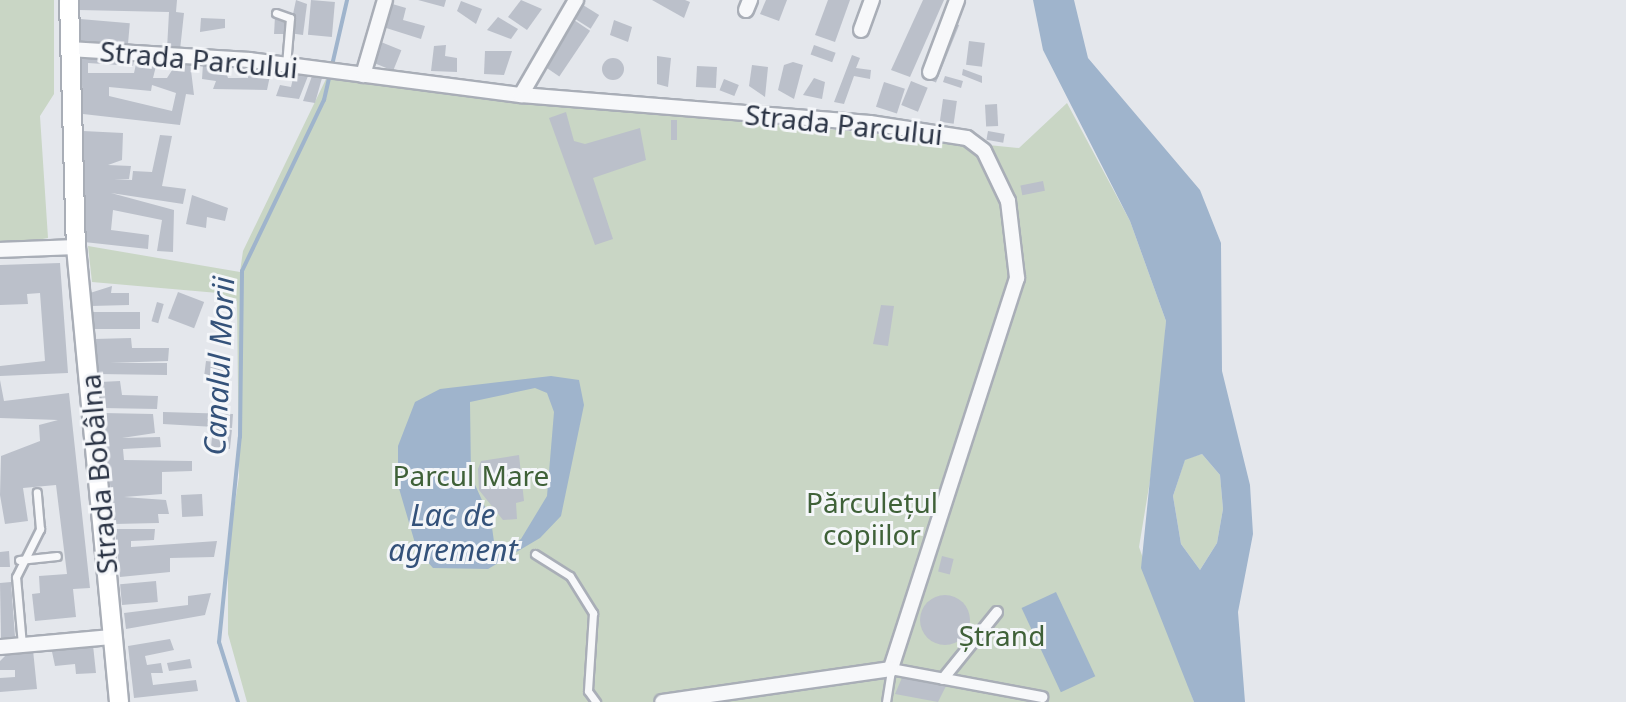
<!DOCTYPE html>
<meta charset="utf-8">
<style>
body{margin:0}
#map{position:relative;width:1626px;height:702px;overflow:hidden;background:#e4e7ec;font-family:"Noto Sans",sans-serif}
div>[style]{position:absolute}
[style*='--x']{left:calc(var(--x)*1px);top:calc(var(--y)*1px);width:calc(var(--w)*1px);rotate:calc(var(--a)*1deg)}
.green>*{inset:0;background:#c9d6c5}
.water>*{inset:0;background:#9fb4cc;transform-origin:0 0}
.stream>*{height:4px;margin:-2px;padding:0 2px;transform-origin:2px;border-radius:2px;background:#9fb4cc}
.building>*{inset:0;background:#bbc0ca;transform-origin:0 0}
.round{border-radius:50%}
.roads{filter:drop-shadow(2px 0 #a9aeb7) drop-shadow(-2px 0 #a9aeb7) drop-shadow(0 2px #a9aeb7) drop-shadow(0 -2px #a9aeb7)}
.service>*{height:7px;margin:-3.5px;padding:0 3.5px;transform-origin:3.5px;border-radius:3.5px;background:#f7f8fa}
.pedestrian>*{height:10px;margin:-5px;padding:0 5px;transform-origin:5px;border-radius:5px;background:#f7f8fa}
.minor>*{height:14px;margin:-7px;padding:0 7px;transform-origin:7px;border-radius:7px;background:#f7f8fa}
.secondary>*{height:18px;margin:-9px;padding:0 9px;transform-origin:9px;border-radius:9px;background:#fff}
span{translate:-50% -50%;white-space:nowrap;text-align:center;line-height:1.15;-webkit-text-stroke:6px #f4f6f9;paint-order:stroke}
.street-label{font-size:28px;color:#2b3445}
.park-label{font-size:28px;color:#3f6138}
.water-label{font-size:30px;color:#34527a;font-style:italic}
</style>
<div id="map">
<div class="green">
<i style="clip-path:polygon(0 0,54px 0,54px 94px,40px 116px,48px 238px,26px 242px,0 243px)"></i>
<i style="clip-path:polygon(326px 79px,1019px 148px,1067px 103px,1130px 221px,1166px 321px,1160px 420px,1139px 547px,1194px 702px,247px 702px,228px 634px,228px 547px,239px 477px,237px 301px,218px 293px,92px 282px,88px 246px,240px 272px,243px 251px)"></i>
<i style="clip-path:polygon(1202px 454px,1220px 475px,1223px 509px,1217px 543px,1200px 570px,1181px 544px,1173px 496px,1185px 459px)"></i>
</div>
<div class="water">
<i style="clip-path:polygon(evenodd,1033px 0,1074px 0,1088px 58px,1200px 190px,1221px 243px,1222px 371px,1250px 485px,1253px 534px,1238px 612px,1245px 702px,1194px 702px,1141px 568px,1166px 321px,1130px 221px,1043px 50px,1033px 0,1202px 454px,1220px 475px,1223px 509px,1217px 543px,1200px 570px,1181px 544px,1173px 496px,1185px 460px,1202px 454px)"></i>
<i style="clip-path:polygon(evenodd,551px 376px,579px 380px,584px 405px,561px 516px,540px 538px,488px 569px,433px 568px,417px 550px,398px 485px,398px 446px,415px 402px,440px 389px,551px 376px,535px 388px,547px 393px,554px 412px,547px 496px,521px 539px,496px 556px,491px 520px,471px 476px,470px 402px,535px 388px)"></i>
<i style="left:1056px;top:592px;width:93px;height:38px;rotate:65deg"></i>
</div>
<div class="stream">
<i style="--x:238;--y:702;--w:63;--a:-107.6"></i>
<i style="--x:219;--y:642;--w:206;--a:-84.2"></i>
<i style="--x:240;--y:437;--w:166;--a:-89.3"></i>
<i style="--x:242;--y:271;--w:190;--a:-64.4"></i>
<i style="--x:324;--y:100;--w:103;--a:-77"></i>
</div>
<div class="building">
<i style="clip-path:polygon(79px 0,177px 0,176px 12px,184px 13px,180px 50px,167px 49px,169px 12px,79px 10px)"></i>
<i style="clip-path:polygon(296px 0,307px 4px,303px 35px,289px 33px)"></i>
<i style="left:311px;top:0;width:24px;height:35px;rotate:5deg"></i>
<i style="clip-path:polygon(418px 0,446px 0,444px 7px)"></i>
<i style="clip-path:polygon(521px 0,542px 9px,527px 30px,508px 17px)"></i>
<i style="clip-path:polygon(652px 0,685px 0,690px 2px,684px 18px)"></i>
<i style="clip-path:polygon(766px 0,787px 0,779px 21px,760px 14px)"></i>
<i style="clip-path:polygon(828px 0,850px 0,835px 42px,815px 35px)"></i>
<i style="clip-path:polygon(923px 0,944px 0,910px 77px,891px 70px)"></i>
<i style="clip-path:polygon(461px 1px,482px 9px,476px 24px,457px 11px)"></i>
<i style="clip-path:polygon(389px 3px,406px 8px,403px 20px,425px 26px,421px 39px,383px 27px)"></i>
<i style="left:583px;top:5px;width:19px;height:16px;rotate:32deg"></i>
<i style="clip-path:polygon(275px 17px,287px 17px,285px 34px,274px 34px)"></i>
<i style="clip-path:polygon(498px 17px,518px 29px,511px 39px,487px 30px)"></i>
<i style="clip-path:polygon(201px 18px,225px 19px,225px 28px,200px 32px)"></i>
<i style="left:571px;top:18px;width:23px;height:55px;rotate:34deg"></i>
<i style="left:80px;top:19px;width:50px;height:23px;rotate:5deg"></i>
<i style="clip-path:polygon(614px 20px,632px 27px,628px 42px,610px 35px)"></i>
<i style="left:949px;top:21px;width:11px;height:62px;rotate:22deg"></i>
<i style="left:969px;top:41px;width:16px;height:24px;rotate:7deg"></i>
<i style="left:381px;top:42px;width:22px;height:22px;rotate:22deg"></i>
<i style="clip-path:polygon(446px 45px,445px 56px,457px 58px,457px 72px,431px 71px,434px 46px)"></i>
<i style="left:814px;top:45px;width:23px;height:10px;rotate:20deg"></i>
<i style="clip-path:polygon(485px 51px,512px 51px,504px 75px,484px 74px)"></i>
<i style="clip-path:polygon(evenodd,81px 54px,135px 56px,133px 66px,88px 63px,88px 73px,134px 73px,136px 64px,156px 66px,153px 78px,167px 78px,178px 61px,190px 62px,194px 95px,186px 94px,180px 125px,83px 114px,81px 54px,152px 85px,176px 93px,172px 111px,109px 96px,109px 87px,151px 91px,152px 85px)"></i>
<i style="clip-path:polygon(852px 55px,860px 58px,856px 68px,871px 70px,870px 79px,854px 76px,844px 104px,834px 102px)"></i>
<i style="clip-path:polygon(657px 56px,671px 58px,668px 87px,657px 84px)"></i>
<i class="round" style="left:602px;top:58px;width:22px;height:22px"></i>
<i style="clip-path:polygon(793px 62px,803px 65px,794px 99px,778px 90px,784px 65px)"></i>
<i style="clip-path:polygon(203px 64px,224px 66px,228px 78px,248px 78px,248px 68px,271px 71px,267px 90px,213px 89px,216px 81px,202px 79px)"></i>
<i style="clip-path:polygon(752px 65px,768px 67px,765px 97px,749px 86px)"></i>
<i style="left:697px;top:66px;width:20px;height:21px;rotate:3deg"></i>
<i style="clip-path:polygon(963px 69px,982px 76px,982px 83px,962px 75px)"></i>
<i style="clip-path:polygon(294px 74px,308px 76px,299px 99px,276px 96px,280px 85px,291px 87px)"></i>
<i style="clip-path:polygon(312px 76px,322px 78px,315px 103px,303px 101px)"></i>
<i style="clip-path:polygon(945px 76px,963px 81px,961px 88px,943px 82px)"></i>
<i style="clip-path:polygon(814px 78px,825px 82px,822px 99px,803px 95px)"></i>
<i style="left:724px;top:79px;width:16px;height:12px;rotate:22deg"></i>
<i style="left:911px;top:81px;width:18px;height:26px;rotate:22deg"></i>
<i style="left:884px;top:82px;width:22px;height:26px;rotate:18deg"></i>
<i style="left:943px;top:99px;width:14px;height:23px;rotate:8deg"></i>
<i style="left:997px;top:104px;width:22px;height:12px;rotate:87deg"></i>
<i style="clip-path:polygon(566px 112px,574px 141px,585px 144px,640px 128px,646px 160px,593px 178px,613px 239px,595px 245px,549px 118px)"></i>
<i style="left:671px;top:120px;width:6px;height:20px"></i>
<i style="clip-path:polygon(83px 131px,123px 133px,122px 160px,108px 165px,131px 166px,129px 179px,114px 179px,132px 180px,133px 171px,152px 172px,160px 135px,172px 136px,162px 186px,186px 189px,183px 204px,111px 193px,174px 210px,173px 252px,157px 251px,162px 220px,113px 210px,111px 230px,149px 235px,148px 249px,84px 242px)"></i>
<i style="left:988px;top:131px;width:17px;height:9px;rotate:10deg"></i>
<i style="left:1043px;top:181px;width:10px;height:23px;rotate:79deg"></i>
<i style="clip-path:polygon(192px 195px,228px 208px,225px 221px,207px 217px,206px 228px,186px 224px)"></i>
<i style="clip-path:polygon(60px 263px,68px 373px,0 376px,0 366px,45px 361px,40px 293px,27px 294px,28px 304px,0 305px,0 265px)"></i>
<i style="clip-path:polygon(112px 286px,111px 293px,129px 293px,129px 305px,91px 306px,90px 293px)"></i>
<i style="left:178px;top:292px;width:28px;height:28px;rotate:21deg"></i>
<i style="left:157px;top:302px;width:7px;height:20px;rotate:16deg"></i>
<i style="clip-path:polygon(881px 305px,894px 306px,888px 346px,873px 344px)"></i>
<i style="left:140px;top:312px;width:17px;height:48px;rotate:90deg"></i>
<i style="clip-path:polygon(131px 338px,132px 348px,169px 348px,168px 361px,110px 363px,167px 363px,167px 375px,98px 374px,94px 339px)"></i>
<i style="clip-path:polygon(206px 361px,225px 363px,225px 378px,204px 377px)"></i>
<i style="clip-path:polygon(0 380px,4px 401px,69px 393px,90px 588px,73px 589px,76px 617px,35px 621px,32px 594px,40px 593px,39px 576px,67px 574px,56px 485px,23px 488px,28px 521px,5px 524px,0 495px,1px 456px,40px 441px,39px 425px,58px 420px,0 418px)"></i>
<i style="clip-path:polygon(120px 381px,122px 395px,158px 396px,157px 409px,102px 408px,100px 382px)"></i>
<i style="clip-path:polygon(163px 412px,233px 414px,232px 428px,163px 424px)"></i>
<i style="clip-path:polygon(103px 413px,153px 414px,155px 433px,122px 438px,160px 437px,161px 447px,123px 449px,124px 460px,192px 461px,192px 471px,162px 472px,162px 494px,124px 497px,166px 500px,169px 514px,158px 514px,159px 523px,114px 524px)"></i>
<i style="left:213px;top:428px;width:19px;height:19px;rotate:6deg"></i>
<i style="clip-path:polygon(519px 455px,524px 501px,516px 503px,517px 519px,503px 520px,479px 490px,478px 469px,481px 461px)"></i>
<i style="left:202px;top:494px;width:22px;height:21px;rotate:87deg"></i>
<i style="clip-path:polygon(115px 529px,155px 529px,154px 540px,131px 541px,131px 547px,217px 541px,214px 557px,170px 558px,170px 572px,120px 577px)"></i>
<i style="clip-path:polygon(9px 551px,10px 567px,0 567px,0 552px)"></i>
<i style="left:942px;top:556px;width:12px;height:16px;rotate:14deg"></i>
<i style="left:156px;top:581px;width:21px;height:36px;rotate:85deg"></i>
<i style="clip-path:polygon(11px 582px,15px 637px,1px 638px,0 583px)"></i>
<i style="clip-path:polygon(211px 593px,205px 615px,126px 629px,124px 613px,188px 605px,188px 596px)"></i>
<i class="round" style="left:920px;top:595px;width:50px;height:50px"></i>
<i style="clip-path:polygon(170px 639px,174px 650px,145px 656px,147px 665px,161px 663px,163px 673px,151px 673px,153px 685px,196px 680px,198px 691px,134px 698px,128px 646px)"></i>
<i style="clip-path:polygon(93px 645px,96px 673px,76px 674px,75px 664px,55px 666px,51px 647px)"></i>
<i style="clip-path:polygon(33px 650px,37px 689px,0 692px,0 678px,15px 677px,15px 670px,0 670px,0 661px,9px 652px)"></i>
<i style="clip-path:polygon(190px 659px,192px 668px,169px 671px,167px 663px)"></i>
<i style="clip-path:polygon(904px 673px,946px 686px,938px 702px,895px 694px)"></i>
</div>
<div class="roads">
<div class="service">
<i style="--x:276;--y:13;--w:15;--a:20"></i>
<i style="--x:290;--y:18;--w:47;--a:94.9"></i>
<i style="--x:535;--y:554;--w:41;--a:32.2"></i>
<i style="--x:570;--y:576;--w:44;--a:58.1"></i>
<i style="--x:593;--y:613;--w:78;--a:93.7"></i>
<i style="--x:588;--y:691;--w:14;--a:54"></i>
<i style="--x:19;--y:560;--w:38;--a:-6"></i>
<i style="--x:22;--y:645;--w:68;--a:-95"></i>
<i style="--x:16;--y:577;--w:54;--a:-63.4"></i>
<i style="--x:40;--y:529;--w:37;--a:-95"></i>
<i style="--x:886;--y:702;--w:33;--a:-81"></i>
</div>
<div class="pedestrian">
<i style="--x:891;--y:669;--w:154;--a:10.5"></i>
<i style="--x:943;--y:679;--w:86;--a:-51.1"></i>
</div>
<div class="minor">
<i style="--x:746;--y:10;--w:11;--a:-68"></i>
<i style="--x:861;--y:30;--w:32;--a:-70"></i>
<i style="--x:69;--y:49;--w:181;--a:3.5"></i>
<i style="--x:250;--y:60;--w:273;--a:7.4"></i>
<i style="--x:521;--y:95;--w:350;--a:4.6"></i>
<i style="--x:870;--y:123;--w:98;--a:8.8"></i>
<i style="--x:967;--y:138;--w:21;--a:37"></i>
<i style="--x:984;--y:151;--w:55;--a:64.4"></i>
<i style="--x:1008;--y:201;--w:78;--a:83.3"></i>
<i style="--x:1017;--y:278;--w:411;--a:107.9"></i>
<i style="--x:891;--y:669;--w:231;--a:171.8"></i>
<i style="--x:930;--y:72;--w:77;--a:-69.4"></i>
<i style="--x:363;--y:75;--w:78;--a:-73.7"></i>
<i style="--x:521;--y:95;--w:110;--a:-59.9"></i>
<i style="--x:0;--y:250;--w:76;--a:-2.3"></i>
<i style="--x:0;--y:647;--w:113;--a:-5.1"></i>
</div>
<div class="secondary">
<i style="--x:69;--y:0;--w:247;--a:88.4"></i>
<i style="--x:76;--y:247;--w:457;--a:84.6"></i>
</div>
</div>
<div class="street-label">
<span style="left:199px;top:59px;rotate:5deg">Strada Parcului</span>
<span style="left:844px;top:124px;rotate:6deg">Strada Parcului</span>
<span style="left:98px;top:474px;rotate:-95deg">Strada Bobâlna</span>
</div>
<div class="park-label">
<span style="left:471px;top:475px">Parcul Mare</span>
<span style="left:872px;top:518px">Părculețul<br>copiilor</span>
<span style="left:1002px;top:635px">Ștrand</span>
</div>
<div class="water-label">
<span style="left:219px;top:366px;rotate:-87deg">Canalul Morii</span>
<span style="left:453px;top:532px">Lac de<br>agrement</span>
</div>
</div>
